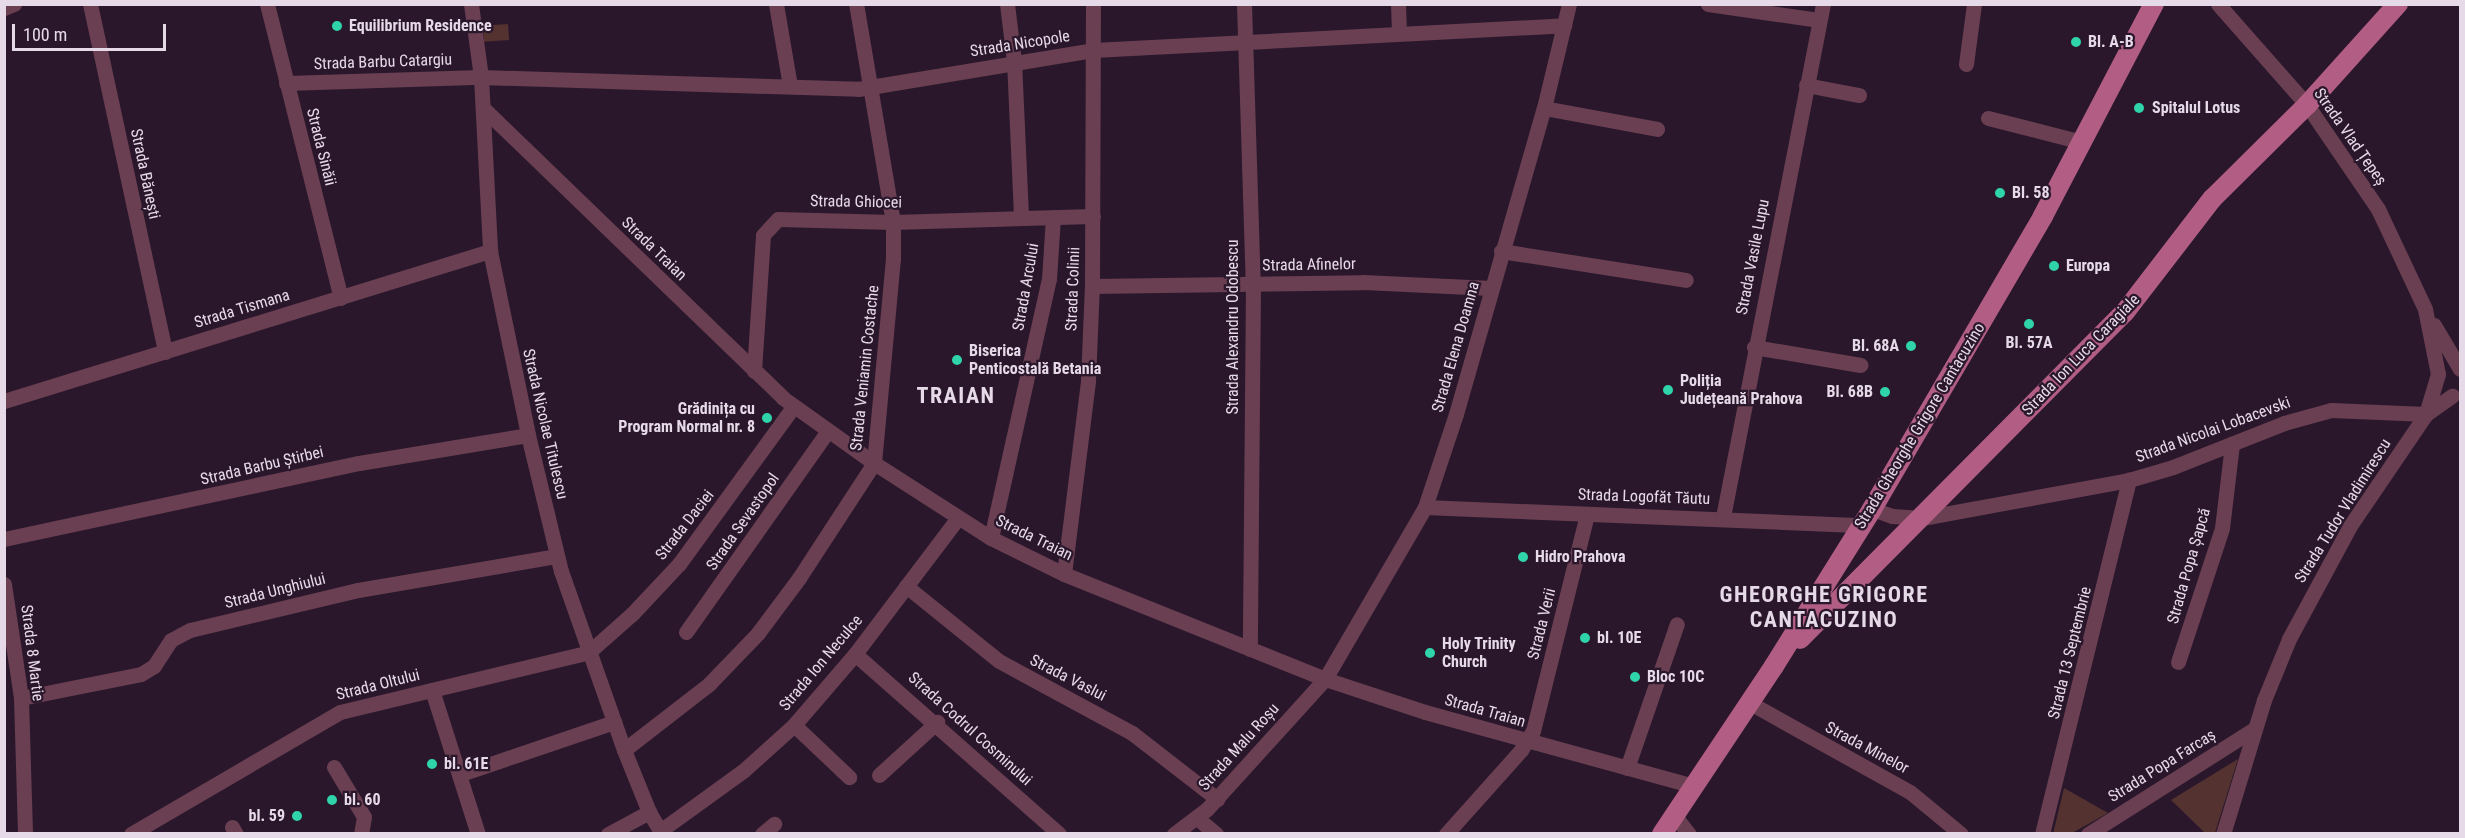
<!DOCTYPE html>
<meta charset="utf-8">
<style>
body{margin:0}
#map{position:relative;width:2465px;height:838px;overflow:hidden;background:#2a172c;font-family:"Roboto Condensed",sans-serif}
div>[style]{position:absolute}
[style*='--x']{left:calc(var(--x)*1px);top:calc(var(--y)*1px);width:calc(var(--w)*1px);rotate:calc(var(--a)*1deg)}
.green>*{inset:0;background:#533230;transform-origin:0 0}
.minor>*{height:15px;margin:-7.5px;padding:0 7.5px;transform-origin:7.5px;border-radius:7.5px;background:#693f51}
.major>*{height:20px;margin:-10px;padding:0 10px;transform-origin:10px;border-radius:10px;background:#b25d84}
.dots>*{width:16px;height:16px;translate:-50% -50%;box-sizing:border-box;border:3px solid #2a172c;border-radius:50%}
span{translate:-50% -50%;white-space:nowrap;text-align:center;line-height:1.15;-webkit-text-stroke:4.5px #2a172c;paint-order:stroke}
.poi-label{font-size:16px;color:#e7dae8;font-weight:700}
.left{translate:0 -50%;text-align:left}
.right{translate:-100% -50%;text-align:right}
.street-label{font-size:16px;color:#e7dae8}
.district-label{font-size:22px;color:#e7dae8;font-weight:700;letter-spacing:1.5px}
.frame{position:absolute;inset:0;border:6px solid #e7dae8;pointer-events:none}
.scale{position:absolute;left:12px;top:24px;width:154px;height:27px;box-sizing:border-box;border:3px solid #e7dae8;border-top:0;padding-left:8px;font-size:18px;line-height:21px;white-space:nowrap;color:#e7dae8;-webkit-text-stroke:4px #2a172c;paint-order:stroke}
</style>
<div id="map">
<div class="green">
<i style="left:508px;top:24px;width:16px;height:25px;rotate:86deg"></i>
<i style="clip-path:polygon(2238px 759px,2215px 833px,2205px 833px,2171px 800px)"></i>
<i style="clip-path:polygon(2064px 788px,2108px 813px,2072px 833px,2053px 834px)"></i>
</div>
<div class="minor">
<i style="--x:90;--y:4;--w:356;--a:77.8"></i>
<i style="--x:267;--y:4;--w:303;--a:75.9"></i>
<i style="--x:471;--y:4;--w:74;--a:82.2"></i>
<i style="--x:481;--y:77;--w:174;--a:87"></i>
<i style="--x:490;--y:251;--w:188;--a:78.3"></i>
<i style="--x:528;--y:435;--w:140;--a:76.4"></i>
<i style="--x:561;--y:571;--w:190;--a:70.6"></i>
<i style="--x:624;--y:750;--w:67;--a:68"></i>
<i style="--x:649;--y:812;--w:26;--a:59"></i>
<i style="--x:776;--y:4;--w:83;--a:80.3"></i>
<i style="--x:1007;--y:4;--w:57;--a:83"></i>
<i style="--x:1014;--y:61;--w:156;--a:87.4"></i>
<i style="--x:1244;--y:4;--w:281;--a:88.2"></i>
<i style="--x:1253;--y:285;--w:364;--a:90.5"></i>
<i style="--x:1398;--y:4;--w:29;--a:88"></i>
<i style="--x:1708;--y:4;--w:112;--a:8.2"></i>
<i style="--x:2218;--y:4;--w:135;--a:48.6"></i>
<i style="--x:2307;--y:105;--w:126;--a:55.7"></i>
<i style="--x:2378;--y:209;--w:110;--a:64.8"></i>
<i style="--x:2425;--y:309;--w:66;--a:78.7"></i>
<i style="--x:2438;--y:374;--w:42;--a:106.7"></i>
<i style="--x:2426;--y:414;--w:135;--a:124.2"></i>
<i style="--x:2350;--y:526;--w:128;--a:118.4"></i>
<i style="--x:2289;--y:639;--w:66;--a:112.3"></i>
<i style="--x:2264;--y:700;--w:140;--a:107"></i>
<i style="--x:4;--y:8;--w:11;--a:-22"></i>
<i style="--x:1966;--y:64;--w:61;--a:-82.4"></i>
<i style="--x:286;--y:83;--w:195;--a:-1.8"></i>
<i style="--x:481;--y:77;--w:377;--a:1.8"></i>
<i style="--x:858;--y:89;--w:238;--a:-9.4"></i>
<i style="--x:1093;--y:50;--w:472;--a:-3"></i>
<i style="--x:1806;--y:85;--w:54;--a:10.7"></i>
<i style="--x:483;--y:108;--w:417;--a:44"></i>
<i style="--x:783;--y:398;--w:112;--a:35.5"></i>
<i style="--x:874;--y:463;--w:139;--a:32.7"></i>
<i style="--x:991;--y:538;--w:81;--a:26.3"></i>
<i style="--x:1064;--y:574;--w:281;--a:21.9"></i>
<i style="--x:1325;--y:679;--w:105;--a:18.3"></i>
<i style="--x:1425;--y:712;--w:278;--a:15.4"></i>
<i style="--x:1544;--y:108;--w:115;--a:10.5"></i>
<i style="--x:1988;--y:118;--w:97;--a:14.3"></i>
<i style="--x:1501;--y:251;--w:187;--a:8.9"></i>
<i style="--x:1092;--y:286;--w:271;--a:-0.8"></i>
<i style="--x:1363;--y:282;--w:128;--a:2.7"></i>
<i style="--x:2434;--y:325;--w:51;--a:59.4"></i>
<i style="--x:1754;--y:347;--w:108;--a:9.6"></i>
<i style="--x:754;--y:371;--w:136;--a:-86.2"></i>
<i style="--x:763;--y:235;--w:22;--a:-47"></i>
<i style="--x:778;--y:219;--w:115;--a:1.5"></i>
<i style="--x:893;--y:222;--w:200;--a:-1.7"></i>
<i style="--x:4;--y:401;--w:509;--a:-17.15"></i>
<i style="--x:2426;--y:414;--w:32;--a:-35"></i>
<i style="--x:1425;--y:507;--w:437;--a:2.4"></i>
<i style="--x:1872;--y:509;--w:21;--a:19"></i>
<i style="--x:1892;--y:516;--w:30;--a:4"></i>
<i style="--x:1922;--y:518;--w:210;--a:-10.4"></i>
<i style="--x:2129;--y:480;--w:46;--a:-16.5"></i>
<i style="--x:2173;--y:467;--w:119;--a:-21.6"></i>
<i style="--x:2284;--y:423;--w:49;--a:-15.5"></i>
<i style="--x:2331;--y:410;--w:95;--a:2.4"></i>
<i style="--x:1723;--y:517;--w:523;--a:-78.97"></i>
<i style="--x:991;--y:538;--w:265;--a:-77.4"></i>
<i style="--x:1049;--y:279;--w:62;--a:-86.3"></i>
<i style="--x:4;--y:539;--w:363;--a:-12.1"></i>
<i style="--x:359;--y:463;--w:171;--a:-9.4"></i>
<i style="--x:1064;--y:574;--w:195;--a:-82.9"></i>
<i style="--x:1088;--y:380;--w:94;--a:-87.6"></i>
<i style="--x:1092;--y:286;--w:282;--a:-89.8"></i>
<i style="--x:4;--y:584;--w:115;--a:81.5"></i>
<i style="--x:21;--y:698;--w:136;--a:88.3"></i>
<i style="--x:906;--y:586;--w:119;--a:38.9"></i>
<i style="--x:999;--y:661;--w:151;--a:28.4"></i>
<i style="--x:1132;--y:733;--w:108;--a:37.8"></i>
<i style="--x:686;--y:632;--w:246;--a:-54.8"></i>
<i style="--x:855;--y:654;--w:272;--a:41.4"></i>
<i style="--x:2178;--y:662;--w:141;--a:-71.8"></i>
<i style="--x:2222;--y:528;--w:85;--a:-83.2"></i>
<i style="--x:432;--y:690;--w:151;--a:72.3"></i>
<i style="--x:21;--y:698;--w:122;--a:-11.3"></i>
<i style="--x:141;--y:674;--w:15;--a:-32"></i>
<i style="--x:154;--y:666;--w:31;--a:-57"></i>
<i style="--x:171;--y:640;--w:21;--a:-28"></i>
<i style="--x:190;--y:630;--w:173;--a:-13.4"></i>
<i style="--x:358;--y:590;--w:202;--a:-9.7"></i>
<i style="--x:1750;--y:703;--w:183;--a:29.1"></i>
<i style="--x:1910;--y:792;--w:66;--a:39.5"></i>
<i style="--x:794;--y:725;--w:76;--a:43.4"></i>
<i style="--x:624;--y:750;--w:108;--a:-37.8"></i>
<i style="--x:709;--y:684;--w:71;--a:-46.1"></i>
<i style="--x:758;--y:633;--w:69;--a:-53.3"></i>
<i style="--x:799;--y:578;--w:137;--a:-56.9"></i>
<i style="--x:874;--y:463;--w:205;--a:-84.7"></i>
<i style="--x:893;--y:259;--w:37;--a:-90"></i>
<i style="--x:893;--y:222;--w:221;--a:-99.6"></i>
<i style="--x:334;--y:767;--w:58;--a:59"></i>
<i style="--x:364;--y:817;--w:17;--a:100"></i>
<i style="--x:1627;--y:768;--w:152;--a:-70.9"></i>
<i style="--x:461;--y:774;--w:162;--a:-18.8"></i>
<i style="--x:879;--y:775;--w:79;--a:-42.4"></i>
<i style="--x:1674;--y:815;--w:24;--a:52"></i>
<i style="--x:1197;--y:818;--w:25;--a:40"></i>
<i style="--x:232;--y:827;--w:8;--a:60"></i>
<i style="--x:660;--y:831;--w:102;--a:-35.9"></i>
<i style="--x:743;--y:771;--w:69;--a:-42"></i>
<i style="--x:794;--y:725;--w:94;--a:-49.3"></i>
<i style="--x:855;--y:654;--w:171;--a:-52.9"></i>
<i style="--x:131;--y:834;--w:242;--a:-30.3"></i>
<i style="--x:340;--y:712;--w:256;--a:-13.5"></i>
<i style="--x:589;--y:652;--w:57;--a:-41.5"></i>
<i style="--x:632;--y:614;--w:69;--a:-46.8"></i>
<i style="--x:679;--y:564;--w:195;--a:-54"></i>
<i style="--x:608;--y:834;--w:47;--a:-28.2"></i>
<i style="--x:762;--y:834;--w:16;--a:-40"></i>
<i style="--x:1174;--y:834;--w:41;--a:-37.1"></i>
<i style="--x:1207;--y:809;--w:176;--a:-47.8"></i>
<i style="--x:1325;--y:679;--w:199;--a:-59.8"></i>
<i style="--x:1425;--y:507;--w:98;--a:-71.6"></i>
<i style="--x:1456;--y:414;--w:318;--a:-74"></i>
<i style="--x:1544;--y:108;--w:107;--a:-76.5"></i>
<i style="--x:1446;--y:834;--w:113;--a:-48.2"></i>
<i style="--x:1521;--y:750;--w:22;--a:-58"></i>
<i style="--x:1533;--y:731;--w:224;--a:-76"></i>
<i style="--x:2042;--y:834;--w:365;--a:-76.2"></i>
<i style="--x:2088;--y:834;--w:196;--a:-32.3"></i>
</div>
<div class="major">
<i style="--x:1800;--y:639;--w:461;--a:-45.2"></i>
<i style="--x:2125;--y:312;--w:143;--a:-52.4"></i>
<i style="--x:2212;--y:199;--w:134;--a:-44.7"></i>
<i style="--x:2307;--y:105;--w:136;--a:-48"></i>
<i style="--x:1662;--y:834;--w:202;--a:-56.3"></i>
<i style="--x:1774;--y:666;--w:185;--a:-58"></i>
<i style="--x:1872;--y:509;--w:339;--a:-59.7"></i>
<i style="--x:2043;--y:216;--w:239;--a:-62.4"></i>
</div>
<div class="dots">
<i style="left:337px;top:26px;background:#2fd4aa"></i>
<i style="left:2076px;top:42px;background:#2fd4aa"></i>
<i style="left:2139px;top:108px;background:#2fd4aa"></i>
<i style="left:2000px;top:193px;background:#2fd4aa"></i>
<i style="left:2054px;top:266px;background:#2fd4aa"></i>
<i style="left:2029px;top:324px;background:#2fd4aa"></i>
<i style="left:1911px;top:346px;background:#2fd4aa"></i>
<i style="left:957px;top:360px;background:#2fd4aa"></i>
<i style="left:1668px;top:390px;background:#2fd4aa"></i>
<i style="left:1885px;top:392px;background:#2fd4aa"></i>
<i style="left:767px;top:418px;background:#2fd4aa"></i>
<i style="left:1523px;top:557px;background:#2fd4aa"></i>
<i style="left:1585px;top:638px;background:#2fd4aa"></i>
<i style="left:1430px;top:653px;background:#2fd4aa"></i>
<i style="left:1635px;top:677px;background:#2fd4aa"></i>
<i style="left:432px;top:764px;background:#2fd4aa"></i>
<i style="left:332px;top:800px;background:#2fd4aa"></i>
<i style="left:297px;top:816px;background:#2fd4aa"></i>
</div>
<div class="poi-label">
<span class="left" style="left:349px;top:26px">Equilibrium Residence</span>
<span class="left" style="left:2088px;top:42px">Bl. A-B</span>
<span class="left" style="left:2152px;top:108px">Spitalul Lotus</span>
<span class="left" style="left:2012px;top:193px">Bl. 58</span>
<span class="left" style="left:2066px;top:266px">Europa</span>
<span style="left:2029px;top:343px">Bl. 57A</span>
<span class="right" style="left:1899px;top:346px">Bl. 68A</span>
<span class="left" style="left:969px;top:360px">Biserica<br>Penticostală Betania</span>
<span class="left" style="left:1680px;top:390px">Poliția<br>Județeană Prahova</span>
<span class="right" style="left:1873px;top:392px">Bl. 68B</span>
<span class="right" style="left:755px;top:418px">Grădinița cu<br>Program Normal nr. 8</span>
<span class="left" style="left:1535px;top:557px">Hidro Prahova</span>
<span class="left" style="left:1597px;top:638px">bl. 10E</span>
<span class="left" style="left:1442px;top:653px">Holy Trinity<br>Church</span>
<span class="left" style="left:1647px;top:677px">Bloc 10C</span>
<span class="left" style="left:444px;top:764px">bl. 61E</span>
<span class="left" style="left:344px;top:800px">bl. 60</span>
<span class="right" style="left:285px;top:816px">bl. 59</span>
</div>
<div class="street-label">
<span style="left:1020px;top:44px;rotate:-9deg">Strada Nicopole</span>
<span style="left:383px;top:62px;rotate:-2deg">Strada Barbu Catargiu</span>
<span style="left:2350px;top:137px;rotate:55deg">Strada Vlad Țepeș</span>
<span style="left:321px;top:147px;rotate:76deg">Strada Sinăii</span>
<span style="left:145px;top:174px;rotate:78deg">Strada Bănești</span>
<span style="left:856px;top:202px;rotate:1deg">Strada Ghiocei</span>
<span style="left:654px;top:249px;rotate:44deg">Strada Traian</span>
<span style="left:1753px;top:257px;rotate:-79deg">Strada Vasile Lupu</span>
<span style="left:1309px;top:265px;rotate:-1deg">Strada Afinelor</span>
<span style="left:1026px;top:287px;rotate:-80deg">Strada Arcului</span>
<span style="left:1073px;top:289px;rotate:-88deg">Strada Colinii</span>
<span style="left:242px;top:309px;rotate:-17deg">Strada Tismana</span>
<span style="left:1233px;top:327px;rotate:-90deg">Strada Alexandru Odobescu</span>
<span style="left:1456px;top:347px;rotate:-74deg">Strada Elena Doamna</span>
<span style="left:2081px;top:355px;rotate:-46deg">Strada Ion Luca Caragiale</span>
<span style="left:865px;top:368px;rotate:-84deg">Strada Veniamin Costache</span>
<span style="left:545px;top:424px;rotate:77deg">Strada Nicolae Titulescu</span>
<span style="left:1920px;top:426px;rotate:-59deg">Strada Gheorghe Grigore Cantacuzino</span>
<span style="left:2213px;top:430px;rotate:-20deg">Strada Nicolai Lobacevski</span>
<span style="left:262px;top:466px;rotate:-13deg">Strada Barbu Știrbei</span>
<span style="left:1644px;top:497px;rotate:2deg">Strada Logofăt Tăutu</span>
<span style="left:2343px;top:511px;rotate:-58deg">Strada Tudor Vladimirescu</span>
<span style="left:743px;top:522px;rotate:-55deg">Strada Sevastopol</span>
<span style="left:685px;top:525px;rotate:-52deg">Strada Daciei</span>
<span style="left:1034px;top:538px;rotate:26deg">Strada Traian</span>
<span style="left:2189px;top:566px;rotate:-74deg">Strada Popa Șapcă</span>
<span style="left:275px;top:591px;rotate:-14deg">Strada Unghiului</span>
<span style="left:1542px;top:624px;rotate:-76deg">Strada Verii</span>
<span style="left:32px;top:653px;rotate:83deg">Strada 8 Martie</span>
<span style="left:2070px;top:653px;rotate:-76deg">Strada 13 Septembrie</span>
<span style="left:821px;top:663px;rotate:-50deg">Strada Ion Neculce</span>
<span style="left:1068px;top:678px;rotate:27deg">Strada Vaslui</span>
<span style="left:378px;top:685px;rotate:-14deg">Strada Oltului</span>
<span style="left:1485px;top:711px;rotate:16deg">Strada Traian</span>
<span style="left:970px;top:729px;rotate:42deg">Strada Codrul Cosminului</span>
<span style="left:1239px;top:747px;rotate:-48deg">Strada Malu Roșu</span>
<span style="left:1867px;top:748px;rotate:28deg">Strada Minelor</span>
<span style="left:2162px;top:766px;rotate:-32deg">Strada Popa Farcaș</span>
</div>
<div class="district-label">
<span style="left:956px;top:396px">TRAIAN</span>
<span style="left:1824px;top:607px">GHEORGHE GRIGORE<br>CANTACUZINO</span>
</div>
<div class="frame"></div>
<div class="scale">100 m</div>
</div>
